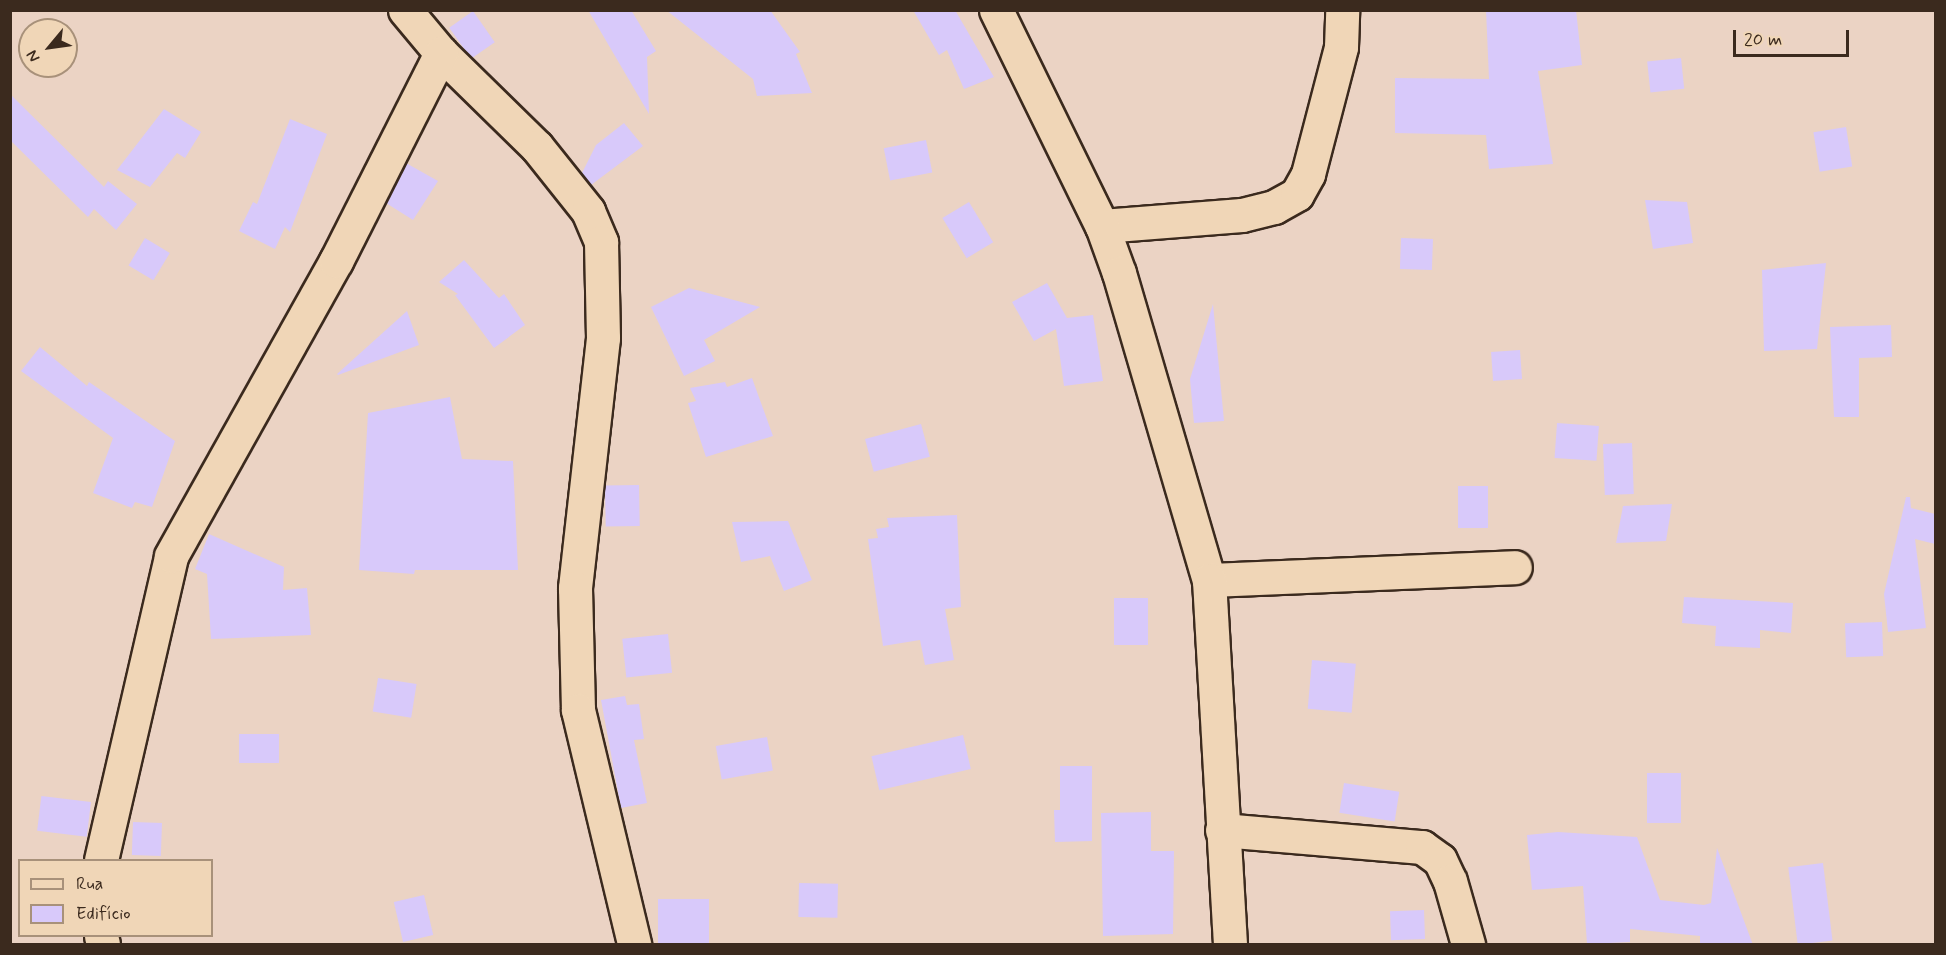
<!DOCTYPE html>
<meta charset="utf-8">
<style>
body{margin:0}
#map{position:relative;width:1946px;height:955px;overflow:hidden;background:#ebd3c4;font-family:Mynerve,sans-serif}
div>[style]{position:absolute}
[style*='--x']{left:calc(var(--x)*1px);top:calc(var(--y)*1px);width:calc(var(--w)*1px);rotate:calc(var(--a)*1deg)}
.building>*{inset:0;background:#d8c9fa;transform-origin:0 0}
.roads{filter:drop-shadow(2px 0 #3b2a1e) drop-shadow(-2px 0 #3b2a1e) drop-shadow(0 2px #3b2a1e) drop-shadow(0 -2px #3b2a1e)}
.minor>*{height:33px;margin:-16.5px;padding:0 16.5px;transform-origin:16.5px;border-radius:16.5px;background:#f0d6b7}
.tertiary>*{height:33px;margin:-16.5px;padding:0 16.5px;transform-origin:16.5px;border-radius:16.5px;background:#f0d6b7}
span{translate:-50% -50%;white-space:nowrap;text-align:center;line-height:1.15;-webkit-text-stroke:5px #f0d6b7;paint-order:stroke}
.frame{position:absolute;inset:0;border:12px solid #3b2a1e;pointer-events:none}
.legend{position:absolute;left:18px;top:859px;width:195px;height:78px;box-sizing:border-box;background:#f0d6b7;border:2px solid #a8917a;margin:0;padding:8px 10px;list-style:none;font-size:18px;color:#3b2a1e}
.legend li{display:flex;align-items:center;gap:12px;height:30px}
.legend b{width:30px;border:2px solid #a8917a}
.north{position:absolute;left:18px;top:18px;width:60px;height:60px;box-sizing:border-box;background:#f0d6b7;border:2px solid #a8917a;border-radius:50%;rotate:241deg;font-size:16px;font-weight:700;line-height:24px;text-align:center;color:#3b2a1e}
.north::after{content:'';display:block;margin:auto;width:21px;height:27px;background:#3b2a1e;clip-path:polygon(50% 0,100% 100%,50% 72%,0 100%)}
.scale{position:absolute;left:1733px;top:30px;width:116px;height:27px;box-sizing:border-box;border:3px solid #3b2a1e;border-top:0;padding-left:8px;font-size:18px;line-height:21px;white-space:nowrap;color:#3b2a1e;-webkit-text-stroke:4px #f0d6b7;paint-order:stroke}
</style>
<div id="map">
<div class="building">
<i style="clip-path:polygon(588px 10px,631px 10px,656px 51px,647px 57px,649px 114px)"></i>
<i style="clip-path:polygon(666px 10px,770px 10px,800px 52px,796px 54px,812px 93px,757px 96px,753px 79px)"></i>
<i style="clip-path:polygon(913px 10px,955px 10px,994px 77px,964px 89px,947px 50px,939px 55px)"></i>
<i style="clip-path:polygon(1486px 10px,1576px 10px,1582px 65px,1538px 71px,1553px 164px,1489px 169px,1486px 135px,1395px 133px,1395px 78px,1489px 79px)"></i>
<i style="left:473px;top:11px;width:38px;height:29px;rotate:55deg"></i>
<i style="left:1681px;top:58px;width:31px;height:34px;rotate:84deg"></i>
<i style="clip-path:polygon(10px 94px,104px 187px,108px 181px,137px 204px,116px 230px,94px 209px,88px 217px,10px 140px)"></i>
<i style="clip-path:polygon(164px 109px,201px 132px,185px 158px,177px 153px,150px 187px,117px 170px)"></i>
<i style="clip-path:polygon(290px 119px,327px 134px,290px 232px,285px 227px,275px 249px,239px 231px,253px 202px,257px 204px)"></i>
<i style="clip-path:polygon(624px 123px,643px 146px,591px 185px,582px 173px,596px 145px)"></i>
<i style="left:1846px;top:127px;width:40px;height:33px;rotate:81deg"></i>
<i style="left:926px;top:140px;width:33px;height:43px;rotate:79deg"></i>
<i style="clip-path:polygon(406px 163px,438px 181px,413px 220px,386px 203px)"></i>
<i style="clip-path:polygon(1645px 200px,1687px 202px,1693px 243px,1653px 249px)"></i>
<i style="left:969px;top:202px;width:47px;height:31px;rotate:59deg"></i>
<i style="left:145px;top:238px;width:29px;height:32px;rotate:31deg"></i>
<i style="left:1401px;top:238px;width:32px;height:31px;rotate:2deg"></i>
<i style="clip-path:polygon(464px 260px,499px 298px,504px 294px,525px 325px,494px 348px,455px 295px,458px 294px,439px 282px)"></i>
<i style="clip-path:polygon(1826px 263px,1817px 349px,1764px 351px,1762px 270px)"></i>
<i style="clip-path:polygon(1047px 283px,1067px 318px,1093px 315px,1103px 381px,1064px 386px,1056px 329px,1034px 341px,1012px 302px)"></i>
<i style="clip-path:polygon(689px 288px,760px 307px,704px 340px,715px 361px,684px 376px,651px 307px)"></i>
<i style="clip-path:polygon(1213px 304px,1224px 421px,1194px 423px,1190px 379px)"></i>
<i style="clip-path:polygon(407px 311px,419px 345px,338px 375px,337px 374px)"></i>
<i style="clip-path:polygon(1891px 325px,1892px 357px,1859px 358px,1859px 417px,1834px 417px,1830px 327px)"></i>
<i style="clip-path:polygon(40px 347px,87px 386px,89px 382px,175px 441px,152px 507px,135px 502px,132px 508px,93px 493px,113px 438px,21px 371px)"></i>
<i style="left:1520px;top:350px;width:29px;height:29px;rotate:86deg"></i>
<i style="clip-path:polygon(752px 378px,773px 436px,706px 457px,688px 403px,696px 401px,690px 388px,725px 382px,727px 387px)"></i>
<i style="clip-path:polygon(450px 397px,462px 459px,513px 461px,518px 570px,415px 570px,414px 574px,359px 570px,368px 413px)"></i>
<i style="left:1557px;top:423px;width:42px;height:35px;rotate:4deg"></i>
<i style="left:921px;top:424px;width:34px;height:58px;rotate:75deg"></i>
<i style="left:1632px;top:443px;width:51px;height:29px;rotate:88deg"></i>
<i style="left:639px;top:485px;width:41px;height:34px;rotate:89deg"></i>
<i style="left:1458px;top:486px;width:30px;height:42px"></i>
<i style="clip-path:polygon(1906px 497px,1910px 497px,1911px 508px,1935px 514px,1935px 544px,1915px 539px,1926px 628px,1888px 632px,1884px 594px)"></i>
<i style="clip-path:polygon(1672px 504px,1666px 541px,1616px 543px,1623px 506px)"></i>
<i style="clip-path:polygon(957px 515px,961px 607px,945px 609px,954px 660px,925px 665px,920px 640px,883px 646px,868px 539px,878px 538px,876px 529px,889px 527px,887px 518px)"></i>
<i style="clip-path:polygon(788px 521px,812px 580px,784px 591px,770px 556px,741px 562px,732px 522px)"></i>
<i style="clip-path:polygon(209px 534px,284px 567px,283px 590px,307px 588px,311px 635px,211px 639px,207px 574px,195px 569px)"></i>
<i style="clip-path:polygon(1684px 597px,1793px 603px,1791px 633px,1760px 630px,1760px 648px,1715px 646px,1716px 626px,1682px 623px)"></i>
<i style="left:1148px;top:598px;width:47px;height:34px;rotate:90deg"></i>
<i style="left:1882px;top:622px;width:34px;height:37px;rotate:88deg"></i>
<i style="left:668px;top:634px;width:39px;height:46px;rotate:84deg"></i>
<i style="left:1312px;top:660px;width:44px;height:49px;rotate:5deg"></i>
<i style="left:378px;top:678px;width:39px;height:34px;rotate:9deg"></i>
<i style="clip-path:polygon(625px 696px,627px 705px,639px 704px,644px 739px,634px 740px,647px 803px,621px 808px,601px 700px)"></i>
<i style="left:239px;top:734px;width:40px;height:29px"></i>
<i style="left:963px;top:735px;width:35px;height:94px;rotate:77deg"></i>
<i style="left:767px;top:737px;width:34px;height:52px;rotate:80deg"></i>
<i style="clip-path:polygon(1060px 766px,1092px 766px,1092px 841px,1055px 842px,1054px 810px,1060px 810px)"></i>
<i style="left:1647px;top:773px;width:34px;height:50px"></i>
<i style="left:1344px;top:783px;width:56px;height:30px;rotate:9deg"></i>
<i style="left:91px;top:802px;width:35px;height:50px;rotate:97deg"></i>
<i style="clip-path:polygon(1151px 812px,1151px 851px,1174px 851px,1173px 934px,1103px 936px,1101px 813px)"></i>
<i style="left:133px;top:822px;width:29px;height:33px;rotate:2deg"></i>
<i style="clip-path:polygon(1558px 832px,1637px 837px,1660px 900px,1704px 905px,1711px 903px,1717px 848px,1753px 945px,1700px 945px,1700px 936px,1630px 929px,1630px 942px,1587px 944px,1583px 886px,1532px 890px,1527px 835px)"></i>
<i style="left:1823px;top:863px;width:78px;height:35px;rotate:83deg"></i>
<i style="left:799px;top:883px;width:39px;height:34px;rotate:1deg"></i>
<i style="left:424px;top:895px;width:41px;height:31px;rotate:77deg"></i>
<i style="left:658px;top:899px;width:51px;height:46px"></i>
<i style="left:1424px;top:910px;width:29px;height:34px;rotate:88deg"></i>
</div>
<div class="roads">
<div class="minor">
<i style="--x:405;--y:10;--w:56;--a:50.1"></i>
<i style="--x:441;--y:53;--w:134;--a:44.4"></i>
<i style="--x:537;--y:147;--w:82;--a:51.4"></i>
<i style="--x:588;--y:211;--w:34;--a:67"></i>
<i style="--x:601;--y:242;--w:96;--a:88.8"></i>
<i style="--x:603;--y:338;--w:252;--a:96.4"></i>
<i style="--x:575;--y:588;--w:122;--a:88.6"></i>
<i style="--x:578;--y:710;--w:241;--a:76.5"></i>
<i style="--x:1102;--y:226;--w:140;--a:-4.5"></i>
<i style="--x:1242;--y:215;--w:33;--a:-14"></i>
<i style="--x:1274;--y:207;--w:26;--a:-29"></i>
<i style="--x:1297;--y:194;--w:23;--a:-61"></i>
<i style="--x:1308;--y:174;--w:131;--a:-75.4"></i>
<i style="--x:1341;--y:47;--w:37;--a:-88"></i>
<i style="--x:1209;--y:580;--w:306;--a:-2.4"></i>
<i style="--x:1222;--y:830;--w:201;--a:4.9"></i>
<i style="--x:1422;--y:847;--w:22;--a:36"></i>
<i style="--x:1440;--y:860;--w:23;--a:65"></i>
<i style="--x:1450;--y:881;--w:66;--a:74.1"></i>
<i style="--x:101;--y:860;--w:312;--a:-77"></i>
<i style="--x:171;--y:556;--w:338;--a:-60.8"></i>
<i style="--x:336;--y:261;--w:233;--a:-63.2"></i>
<i style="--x:101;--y:936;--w:8;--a:76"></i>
</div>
<div class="tertiary">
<i style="--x:996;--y:10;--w:241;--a:63.9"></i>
<i style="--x:1102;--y:226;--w:50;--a:70.1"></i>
<i style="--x:1119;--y:273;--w:320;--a:73.7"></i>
<i style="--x:1209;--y:580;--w:365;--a:86.7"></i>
</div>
</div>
<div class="frame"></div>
<ul class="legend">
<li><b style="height:8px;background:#f0d6b7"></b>Rua</li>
<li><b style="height:16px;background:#d8c9fa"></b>Edifício</li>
</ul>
<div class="north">N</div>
<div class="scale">20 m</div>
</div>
